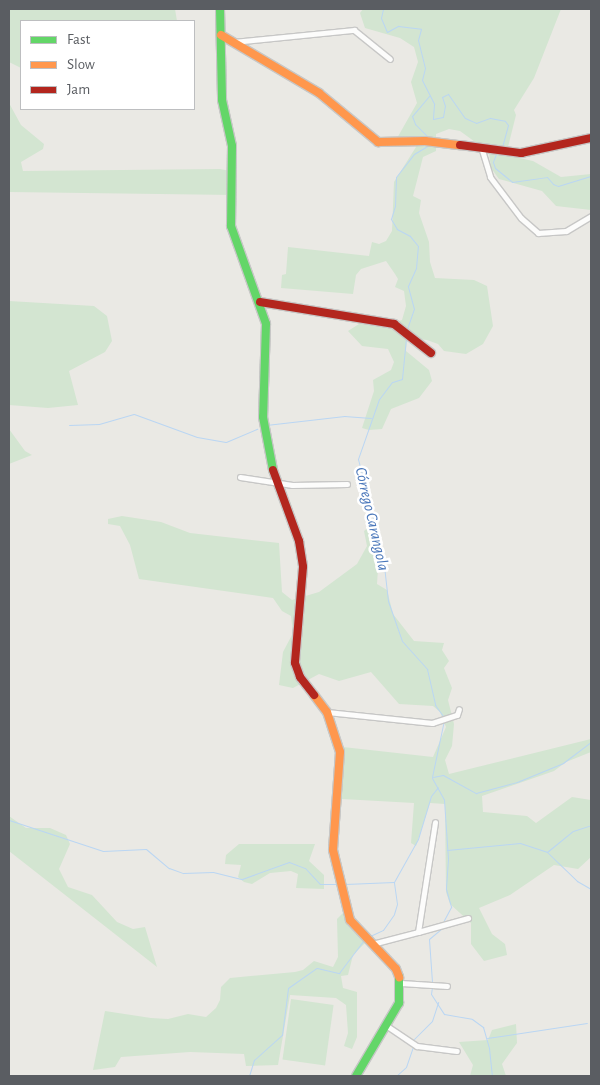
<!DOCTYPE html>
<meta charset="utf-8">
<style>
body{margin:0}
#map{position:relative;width:600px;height:1085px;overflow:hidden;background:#eae9e4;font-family:"Alegreya Sans",sans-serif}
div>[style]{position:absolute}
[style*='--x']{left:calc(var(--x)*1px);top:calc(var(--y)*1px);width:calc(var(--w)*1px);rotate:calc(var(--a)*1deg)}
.green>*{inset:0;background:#d3e5d1;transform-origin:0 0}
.stream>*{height:1px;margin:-0.5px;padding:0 0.5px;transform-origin:0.5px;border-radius:0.5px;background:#bad6f3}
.roads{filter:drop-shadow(1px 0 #c7c7c6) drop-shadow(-1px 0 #c7c7c6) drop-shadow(0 1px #c7c7c6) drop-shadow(0 -1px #c7c7c6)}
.street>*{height:5px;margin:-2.5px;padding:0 2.5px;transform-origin:2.5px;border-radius:2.5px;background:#fcfcfb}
.fast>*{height:8px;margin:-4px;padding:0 4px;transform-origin:4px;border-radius:4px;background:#63d668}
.slow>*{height:8px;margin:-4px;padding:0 4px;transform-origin:4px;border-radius:4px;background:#ff974d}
.jam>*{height:8px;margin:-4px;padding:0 4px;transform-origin:4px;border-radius:4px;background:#b3261e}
span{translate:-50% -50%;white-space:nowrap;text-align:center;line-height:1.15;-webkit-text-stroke:5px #fff;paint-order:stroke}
.water-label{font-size:16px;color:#4a77ba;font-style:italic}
.frame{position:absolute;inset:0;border:10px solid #5a5d62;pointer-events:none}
.legend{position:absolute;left:20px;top:20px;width:175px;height:90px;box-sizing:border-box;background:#fff;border:1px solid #bdbec0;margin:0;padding:6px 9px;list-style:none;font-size:15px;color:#5a5d62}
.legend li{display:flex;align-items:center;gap:10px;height:25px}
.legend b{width:25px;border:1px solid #bdbec0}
</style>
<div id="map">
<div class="green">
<i style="clip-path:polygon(9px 9px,175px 9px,177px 21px,21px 21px,21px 68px,9px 62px)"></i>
<i style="clip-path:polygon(363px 9px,561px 9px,534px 78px,514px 110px,516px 115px,506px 155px,533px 161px,561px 177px,591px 174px,591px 210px,556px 206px,542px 191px,499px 179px,491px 168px,489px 152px,460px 131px,449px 129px,436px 134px,436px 151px,423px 157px,413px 196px,421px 200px,419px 213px,429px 242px,430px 262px,435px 278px,474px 280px,487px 286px,493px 326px,483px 344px,466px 354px,444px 351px,438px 344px,427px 340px,407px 338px,406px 351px,429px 370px,432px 381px,419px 398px,391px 409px,382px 429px,369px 430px,362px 428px,374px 391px,373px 380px,391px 370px,394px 362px,388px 349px,362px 346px,348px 331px,359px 324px,386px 325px,402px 320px,406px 306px,404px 291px,395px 287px,398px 279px,395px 274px,386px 261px,361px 269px,356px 275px,353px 294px,281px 288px,282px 275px,286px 274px,288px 247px,369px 256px,372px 242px,379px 244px,386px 241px,392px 231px,394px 182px,416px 147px,414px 143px,396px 140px,417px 103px,411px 82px,418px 62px,414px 47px,400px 38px,365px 28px,360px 13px)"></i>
<i style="clip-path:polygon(9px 103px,21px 125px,44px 144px,43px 149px,21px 162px,23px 171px,220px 169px,235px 172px,234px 195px,9px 192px)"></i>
<i style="clip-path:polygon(9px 301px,94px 306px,107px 316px,112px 341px,105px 352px,69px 371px,78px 405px,48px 408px,9px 405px)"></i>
<i style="clip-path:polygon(9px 429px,25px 451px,32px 455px,9px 464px)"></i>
<i style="clip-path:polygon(122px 516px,161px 522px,190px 533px,279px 543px,282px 592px,292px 600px,319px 592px,357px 564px,367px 546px,364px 531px,370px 526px,378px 530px,380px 540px,377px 584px,387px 590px,393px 614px,414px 641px,444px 643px,442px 650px,449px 661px,444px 668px,452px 688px,448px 700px,454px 724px,452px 746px,445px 760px,449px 774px,591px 739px,591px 752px,566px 762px,554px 771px,482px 796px,483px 812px,527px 816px,536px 823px,572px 797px,591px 800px,591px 857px,578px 869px,554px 865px,510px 895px,479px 908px,492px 934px,505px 944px,507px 955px,484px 961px,471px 944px,471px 923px,450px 904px,446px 892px,445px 804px,430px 803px,416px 846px,411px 843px,414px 803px,342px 799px,343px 747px,433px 757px,446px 727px,440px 712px,433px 706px,399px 704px,371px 672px,339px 681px,319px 674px,293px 688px,279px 685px,283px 652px,293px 633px,291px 616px,282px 611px,273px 598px,139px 579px,130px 545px,120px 526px,108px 524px,108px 519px)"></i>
<i style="clip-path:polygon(9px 816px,26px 828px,50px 828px,66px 835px,70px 844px,59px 869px,68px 887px,92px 895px,117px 922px,133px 929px,145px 927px,157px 967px,9px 851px)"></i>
<i style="clip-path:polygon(239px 844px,315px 844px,309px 861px,324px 875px,324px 889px,296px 888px,298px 874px,291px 871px,270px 873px,252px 884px,244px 882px,238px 877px,241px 865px,225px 864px,226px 855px)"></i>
<i style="clip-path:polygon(345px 911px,368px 940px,353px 955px,348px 975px,341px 976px,343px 988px,357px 992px,357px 1037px,352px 1049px,344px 1046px,348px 1033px,346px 1005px,336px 998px,290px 995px,278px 1065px,246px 1066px,244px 1054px,190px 1052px,121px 1057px,115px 1067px,93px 1070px,105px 1011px,151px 1018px,168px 1019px,188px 1014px,206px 1017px,216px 1008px,220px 1000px,221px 987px,230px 978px,295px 972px,303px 970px,314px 961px,333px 967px,338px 957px,337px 919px)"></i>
<i style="left:291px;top:999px;width:43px;height:61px;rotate:8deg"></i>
<i style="clip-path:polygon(516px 1024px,517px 1043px,502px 1064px,506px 1076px,470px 1076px,473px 1065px,459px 1042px,488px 1040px,492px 1030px)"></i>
</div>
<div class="stream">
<i style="--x:383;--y:9;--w:9;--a:103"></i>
<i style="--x:381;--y:18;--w:15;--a:67"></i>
<i style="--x:387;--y:32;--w:13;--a:-29"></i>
<i style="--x:398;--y:26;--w:23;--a:7"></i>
<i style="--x:421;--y:29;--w:11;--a:105"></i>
<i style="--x:418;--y:40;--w:29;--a:76"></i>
<i style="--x:425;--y:68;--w:12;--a:104"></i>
<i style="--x:422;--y:80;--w:27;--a:63"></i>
<i style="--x:434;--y:104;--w:15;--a:94"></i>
<i style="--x:433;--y:119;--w:10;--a:-11"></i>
<i style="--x:443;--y:117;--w:11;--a:-80"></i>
<i style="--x:445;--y:106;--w:9;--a:-108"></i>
<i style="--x:442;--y:97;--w:7;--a:-27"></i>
<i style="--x:448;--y:94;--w:29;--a:55"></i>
<i style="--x:465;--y:118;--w:12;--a:24"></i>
<i style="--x:476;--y:123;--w:15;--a:-20"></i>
<i style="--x:490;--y:118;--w:15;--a:11"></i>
<i style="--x:505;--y:121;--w:5;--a:53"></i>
<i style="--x:508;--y:125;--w:23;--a:105"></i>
<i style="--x:429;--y:96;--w:26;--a:130"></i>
<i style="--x:412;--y:116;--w:9;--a:69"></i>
<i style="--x:415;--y:124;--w:21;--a:45"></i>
<i style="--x:496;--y:154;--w:9;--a:111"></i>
<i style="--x:493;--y:162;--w:6;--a:72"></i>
<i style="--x:495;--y:168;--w:22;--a:39"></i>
<i style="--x:512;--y:182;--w:35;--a:-8"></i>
<i style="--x:547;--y:177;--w:9;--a:49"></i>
<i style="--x:553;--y:184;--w:5;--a:22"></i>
<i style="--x:558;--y:186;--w:34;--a:-17"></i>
<i style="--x:407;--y:329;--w:21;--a:-71"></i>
<i style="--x:414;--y:309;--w:24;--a:-105"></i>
<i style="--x:408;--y:286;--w:20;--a:-66"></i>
<i style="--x:416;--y:268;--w:22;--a:-85"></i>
<i style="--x:418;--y:246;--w:13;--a:-129"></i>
<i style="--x:410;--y:236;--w:15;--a:-152"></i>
<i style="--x:397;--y:229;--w:12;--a:-121"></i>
<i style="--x:391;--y:219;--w:14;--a:-73"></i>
<i style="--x:395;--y:206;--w:29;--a:-88"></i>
<i style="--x:396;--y:177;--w:29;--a:-52"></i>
<i style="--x:414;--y:154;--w:17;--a:-31"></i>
<i style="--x:406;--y:338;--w:41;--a:95.6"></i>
<i style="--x:402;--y:379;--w:10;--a:163"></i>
<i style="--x:392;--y:382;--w:21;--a:127"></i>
<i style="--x:379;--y:399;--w:64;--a:109.3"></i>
<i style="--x:358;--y:459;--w:101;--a:75.7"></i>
<i style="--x:383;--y:557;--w:44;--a:83.5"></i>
<i style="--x:388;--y:601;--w:42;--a:70.7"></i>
<i style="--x:402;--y:641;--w:38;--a:48"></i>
<i style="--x:427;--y:669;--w:37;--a:77"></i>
<i style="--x:435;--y:705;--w:14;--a:54"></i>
<i style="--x:69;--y:425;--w:30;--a:-2"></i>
<i style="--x:99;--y:424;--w:36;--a:-16"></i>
<i style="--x:134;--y:414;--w:67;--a:20.1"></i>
<i style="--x:197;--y:437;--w:29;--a:10"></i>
<i style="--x:226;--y:442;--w:34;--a:-23"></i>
<i style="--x:266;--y:425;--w:79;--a:-6.6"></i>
<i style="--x:344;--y:416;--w:27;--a:4"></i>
<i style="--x:432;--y:777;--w:58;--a:-78.1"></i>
<i style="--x:433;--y:777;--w:10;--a:-11"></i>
<i style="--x:443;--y:775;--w:38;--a:29"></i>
<i style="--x:476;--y:793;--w:42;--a:-15"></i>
<i style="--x:517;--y:782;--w:50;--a:-22.4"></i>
<i style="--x:563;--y:763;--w:35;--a:-37"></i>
<i style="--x:432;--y:778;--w:25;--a:61"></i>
<i style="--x:444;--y:800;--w:59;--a:86.1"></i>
<i style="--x:448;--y:859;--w:30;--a:94"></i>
<i style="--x:446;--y:889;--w:19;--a:74"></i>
<i style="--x:451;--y:907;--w:15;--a:118"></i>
<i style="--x:9;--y:820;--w:99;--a:18.3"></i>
<i style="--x:103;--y:851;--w:43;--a:-2.7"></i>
<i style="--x:146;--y:849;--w:30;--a:40"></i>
<i style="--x:169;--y:868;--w:15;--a:20"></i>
<i style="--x:183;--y:873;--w:30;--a:-2"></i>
<i style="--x:213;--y:872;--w:30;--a:14"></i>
<i style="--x:242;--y:879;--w:50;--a:-19.9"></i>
<i style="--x:289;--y:862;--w:17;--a:21"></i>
<i style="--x:305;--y:868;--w:22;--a:47"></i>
<i style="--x:320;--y:884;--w:19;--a:0"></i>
<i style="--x:447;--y:850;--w:73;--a:-5.5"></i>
<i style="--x:520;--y:843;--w:28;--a:18"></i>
<i style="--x:547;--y:852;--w:33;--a:-39"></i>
<i style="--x:573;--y:831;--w:19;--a:-18"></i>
<i style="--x:547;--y:852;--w:42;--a:44"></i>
<i style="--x:577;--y:881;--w:16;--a:30"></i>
<i style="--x:345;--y:884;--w:49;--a:-2.3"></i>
<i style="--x:370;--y:936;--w:14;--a:-25"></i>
<i style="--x:383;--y:930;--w:19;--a:-55"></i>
<i style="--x:394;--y:914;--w:10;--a:-73"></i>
<i style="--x:397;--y:904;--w:22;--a:-98"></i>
<i style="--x:394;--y:882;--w:49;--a:-60.8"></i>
<i style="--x:418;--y:839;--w:45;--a:-73.2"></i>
<i style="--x:431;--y:796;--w:11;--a:-52"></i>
<i style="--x:432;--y:982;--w:43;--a:-94"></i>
<i style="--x:429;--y:939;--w:17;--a:-40"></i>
<i style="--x:432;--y:987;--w:7;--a:98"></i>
<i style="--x:431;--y:994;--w:24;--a:57"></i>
<i style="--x:444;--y:1014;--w:28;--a:10"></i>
<i style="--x:472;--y:1019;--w:14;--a:36"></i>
<i style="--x:483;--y:1027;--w:22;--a:74"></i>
<i style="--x:489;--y:1048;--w:28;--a:84"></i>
<i style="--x:487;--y:1038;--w:101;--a:-8.5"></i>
<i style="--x:414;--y:1039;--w:25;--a:-45"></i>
<i style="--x:432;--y:1021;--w:20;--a:-72"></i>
<i style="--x:249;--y:1076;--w:17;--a:-73"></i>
<i style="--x:254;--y:1060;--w:38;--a:-42"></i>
<i style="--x:282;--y:1035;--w:47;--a:-82.7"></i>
<i style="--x:288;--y:988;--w:35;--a:-35"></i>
<i style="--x:317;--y:968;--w:23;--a:13"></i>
<i style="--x:339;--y:973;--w:40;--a:-53"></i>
<i style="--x:396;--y:1076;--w:13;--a:-42"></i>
<i style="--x:406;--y:1067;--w:21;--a:-71"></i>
</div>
<div class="roads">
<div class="street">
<i style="--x:233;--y:42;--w:122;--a:-5.7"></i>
<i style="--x:354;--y:30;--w:46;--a:38.9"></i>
<i style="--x:482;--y:150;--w:28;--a:73"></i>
<i style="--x:490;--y:177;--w:51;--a:52.9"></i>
<i style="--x:521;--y:218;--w:23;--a:41"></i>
<i style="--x:538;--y:233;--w:28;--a:-4"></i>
<i style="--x:566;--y:231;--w:29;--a:-31"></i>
<i style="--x:240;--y:477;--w:53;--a:8.7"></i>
<i style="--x:292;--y:485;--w:55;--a:-1"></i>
<i style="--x:327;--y:712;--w:106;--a:6"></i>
<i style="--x:432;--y:723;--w:26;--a:-18"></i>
<i style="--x:457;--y:715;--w:6;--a:-72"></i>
<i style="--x:418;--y:932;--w:52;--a:-15.6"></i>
<i style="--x:372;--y:944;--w:48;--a:-14.6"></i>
<i style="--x:418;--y:932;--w:111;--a:-81.2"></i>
<i style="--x:401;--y:983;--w:46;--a:3.7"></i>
<i style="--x:387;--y:1026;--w:36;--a:34"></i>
<i style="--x:417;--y:1046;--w:40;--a:7.1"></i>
</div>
<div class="fast">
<i style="--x:220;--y:9;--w:91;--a:88.7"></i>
<i style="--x:222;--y:100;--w:47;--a:77.7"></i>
<i style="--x:232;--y:146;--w:80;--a:90.7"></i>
<i style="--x:231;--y:226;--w:104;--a:70.3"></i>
<i style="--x:266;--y:324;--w:93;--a:91.8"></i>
<i style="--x:263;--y:417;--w:54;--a:79.3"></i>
<i style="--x:356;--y:1076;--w:85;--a:-59.5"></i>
<i style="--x:399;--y:1003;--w:26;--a:-90"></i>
</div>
<div class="slow">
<i style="--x:221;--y:35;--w:114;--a:30.6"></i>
<i style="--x:319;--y:93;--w:77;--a:39.7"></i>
<i style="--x:378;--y:142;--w:47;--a:-1.2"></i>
<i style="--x:425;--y:141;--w:35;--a:7"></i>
<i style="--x:314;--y:695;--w:21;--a:53"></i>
<i style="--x:327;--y:712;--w:42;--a:72"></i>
<i style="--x:340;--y:752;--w:98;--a:94.1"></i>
<i style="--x:333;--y:850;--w:72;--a:76.3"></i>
<i style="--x:350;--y:920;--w:67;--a:46.8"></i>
<i style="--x:396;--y:969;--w:9;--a:69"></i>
</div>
<div class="jam">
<i style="--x:460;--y:145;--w:62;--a:7.5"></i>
<i style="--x:521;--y:153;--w:72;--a:-12.1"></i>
<i style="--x:260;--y:302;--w:136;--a:9.3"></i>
<i style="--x:394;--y:324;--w:47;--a:38.1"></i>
<i style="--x:273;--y:470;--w:76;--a:69.9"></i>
<i style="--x:299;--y:541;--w:26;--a:81"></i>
<i style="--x:303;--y:567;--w:96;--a:94.8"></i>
<i style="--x:295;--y:663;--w:15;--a:70"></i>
<i style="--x:300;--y:677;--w:23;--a:52"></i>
</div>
</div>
<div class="water-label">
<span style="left:372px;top:519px;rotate:77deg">Córrego Carangola</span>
</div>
<div class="frame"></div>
<ul class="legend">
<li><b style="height:6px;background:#63d668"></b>Fast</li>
<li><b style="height:6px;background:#ff974d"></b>Slow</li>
<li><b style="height:6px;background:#b3261e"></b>Jam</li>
</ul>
</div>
